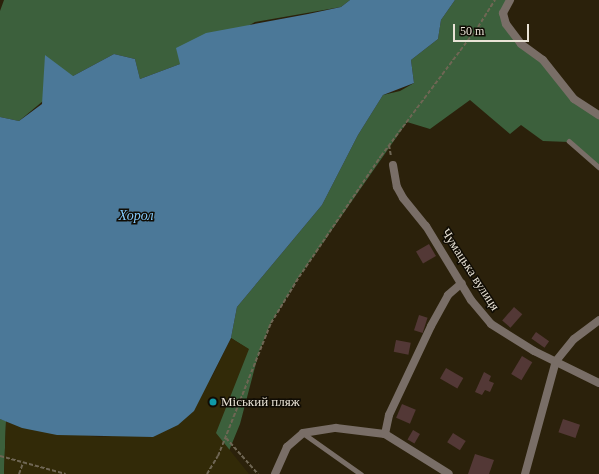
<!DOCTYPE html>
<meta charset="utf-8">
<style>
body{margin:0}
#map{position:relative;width:599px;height:474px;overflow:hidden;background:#2b210b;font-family:"Times New Roman",serif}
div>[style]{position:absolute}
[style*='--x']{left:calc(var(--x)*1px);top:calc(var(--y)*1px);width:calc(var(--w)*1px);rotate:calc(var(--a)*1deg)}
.forest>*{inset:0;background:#3c603c}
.sand>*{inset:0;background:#322a08}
.water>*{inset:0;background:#4b7898}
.building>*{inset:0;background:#533836;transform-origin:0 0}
.path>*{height:2px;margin-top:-1px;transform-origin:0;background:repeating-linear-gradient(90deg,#6f6654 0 4px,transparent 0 6px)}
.lane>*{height:4.5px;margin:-2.25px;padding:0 2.25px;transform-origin:2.25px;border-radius:2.25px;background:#796e67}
.street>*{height:8px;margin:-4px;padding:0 4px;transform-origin:4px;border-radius:4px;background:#796e67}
.dots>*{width:11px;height:11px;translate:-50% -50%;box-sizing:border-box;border:2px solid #100c04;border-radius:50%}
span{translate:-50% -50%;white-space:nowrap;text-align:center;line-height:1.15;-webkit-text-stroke:3px #100c04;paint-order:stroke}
.street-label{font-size:13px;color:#e9e3d6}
.poi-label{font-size:13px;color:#e9e3d6}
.left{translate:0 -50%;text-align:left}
.water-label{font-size:14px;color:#83c9fb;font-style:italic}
.scale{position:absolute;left:453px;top:24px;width:76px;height:18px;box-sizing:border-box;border:2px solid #e9e3d6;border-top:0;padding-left:5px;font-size:12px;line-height:14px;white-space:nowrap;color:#e9e3d6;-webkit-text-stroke:3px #100c04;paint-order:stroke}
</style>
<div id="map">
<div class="forest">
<i style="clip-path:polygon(4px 0,350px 0,341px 7px,255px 22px,180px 64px,140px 79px,135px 59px,114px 54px,73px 76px,19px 121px,0 117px,0 11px)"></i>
<i style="clip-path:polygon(455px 0,510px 0,503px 13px,506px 24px,521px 44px,543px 60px,574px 99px,599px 115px,599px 167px,569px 142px,543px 141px,521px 125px,510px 134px,470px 100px,430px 129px,407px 122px,299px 277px,271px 323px,259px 352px,240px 424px,226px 458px,215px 474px,25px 474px,27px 456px,110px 471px,170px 468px,199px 453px,205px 426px,239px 357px,248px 349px,231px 338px,237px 307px,322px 205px,358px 135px,383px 95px,400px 91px,414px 83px,411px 60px,438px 39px,441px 20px)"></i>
<i style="clip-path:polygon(0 419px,6px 421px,4px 474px,0 474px)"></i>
</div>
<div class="sand">
<i style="clip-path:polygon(231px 338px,249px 349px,216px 433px,249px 474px,4px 474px,6px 421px,22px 428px,99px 437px,124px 435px,211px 379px)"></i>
</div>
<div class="water">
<i style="clip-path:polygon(350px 0,455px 0,441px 20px,438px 39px,411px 60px,414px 83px,383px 95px,358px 135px,322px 205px,237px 307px,231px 338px,194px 411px,178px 425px,153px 437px,57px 435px,22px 428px,0 419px,0 117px,19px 121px,42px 104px,45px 55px,73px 76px,114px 54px,135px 59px,140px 79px,180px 64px,176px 48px,206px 33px,308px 14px,341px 7px)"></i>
</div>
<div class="building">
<i style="left:429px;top:244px;width:14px;height:15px;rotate:60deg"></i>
<i style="left:514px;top:307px;width:11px;height:18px;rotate:41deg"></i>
<i style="left:419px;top:315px;width:9px;height:16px;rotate:18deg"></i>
<i style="left:536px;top:332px;width:16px;height:8px;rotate:35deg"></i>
<i style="left:396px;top:340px;width:15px;height:12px;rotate:11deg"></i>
<i style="left:522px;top:356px;width:12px;height:21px;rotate:31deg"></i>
<i style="left:446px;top:368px;width:20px;height:12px;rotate:30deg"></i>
<i style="clip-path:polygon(484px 372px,491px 376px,489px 381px,494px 383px,490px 392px,485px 390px,482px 395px,475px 392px)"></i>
<i style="left:402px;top:404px;width:15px;height:15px;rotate:23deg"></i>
<i style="left:563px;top:419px;width:18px;height:14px;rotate:19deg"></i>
<i style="left:413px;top:430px;width:8px;height:11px;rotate:30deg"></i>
<i style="left:453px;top:433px;width:15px;height:11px;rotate:32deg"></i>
<i style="clip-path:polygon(475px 454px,494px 460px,489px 474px,468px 474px)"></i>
</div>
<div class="path">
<i style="--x:389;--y:145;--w:11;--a:80"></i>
<i style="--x:226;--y:438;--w:48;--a:48.4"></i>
<i style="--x:0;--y:456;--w:68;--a:15.3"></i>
<i style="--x:19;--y:474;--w:12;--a:-70"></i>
<i style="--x:207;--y:474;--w:21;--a:-59"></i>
<i style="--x:218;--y:456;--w:143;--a:-68.3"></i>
<i style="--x:271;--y:323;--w:54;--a:-58.7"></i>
<i style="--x:299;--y:277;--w:146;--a:-55.9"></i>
<i style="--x:381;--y:156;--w:161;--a:-53.1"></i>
<i style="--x:478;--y:27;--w:32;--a:-58"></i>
</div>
<div class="lane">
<i style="--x:569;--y:141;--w:40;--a:41"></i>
<i style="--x:303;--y:433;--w:71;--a:35.3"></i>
</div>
<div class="street">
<i style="--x:510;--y:0;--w:15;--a:118"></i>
<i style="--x:503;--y:13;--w:11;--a:75"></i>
<i style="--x:506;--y:24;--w:25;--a:53"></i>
<i style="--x:521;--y:44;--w:27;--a:36"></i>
<i style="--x:543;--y:60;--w:50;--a:51.5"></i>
<i style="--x:574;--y:99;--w:30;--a:33"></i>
<i style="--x:393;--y:165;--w:22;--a:80"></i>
<i style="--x:397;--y:187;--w:13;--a:61"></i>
<i style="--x:403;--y:198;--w:36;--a:51"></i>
<i style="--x:426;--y:226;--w:87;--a:58.7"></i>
<i style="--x:471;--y:300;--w:31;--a:50"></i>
<i style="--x:491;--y:324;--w:51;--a:32.1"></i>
<i style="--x:534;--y:351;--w:72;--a:26.2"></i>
<i style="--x:385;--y:434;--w:19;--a:-78"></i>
<i style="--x:389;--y:415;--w:98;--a:-64.7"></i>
<i style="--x:431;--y:326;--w:35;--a:-61"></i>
<i style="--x:448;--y:295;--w:18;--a:-41"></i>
<i style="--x:275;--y:474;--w:30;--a:-66"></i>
<i style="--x:287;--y:447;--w:21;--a:-41"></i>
<i style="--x:303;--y:433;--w:33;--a:-9"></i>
<i style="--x:336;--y:428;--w:49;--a:7"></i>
<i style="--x:385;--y:434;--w:75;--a:32"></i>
<i style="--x:525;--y:474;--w:117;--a:-74.7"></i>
<i style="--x:556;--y:361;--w:28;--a:-51"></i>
<i style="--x:574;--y:339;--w:31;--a:-37"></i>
</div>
<div class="dots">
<i style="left:213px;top:402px;background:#0f9aa8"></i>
</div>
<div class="street-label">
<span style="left:470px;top:270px;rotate:57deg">Чумацька вулиця</span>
</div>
<div class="poi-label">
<span class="left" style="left:221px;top:402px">Міський пляж</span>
</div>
<div class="water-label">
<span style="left:136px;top:216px">Хорол</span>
</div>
<div class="scale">50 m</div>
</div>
